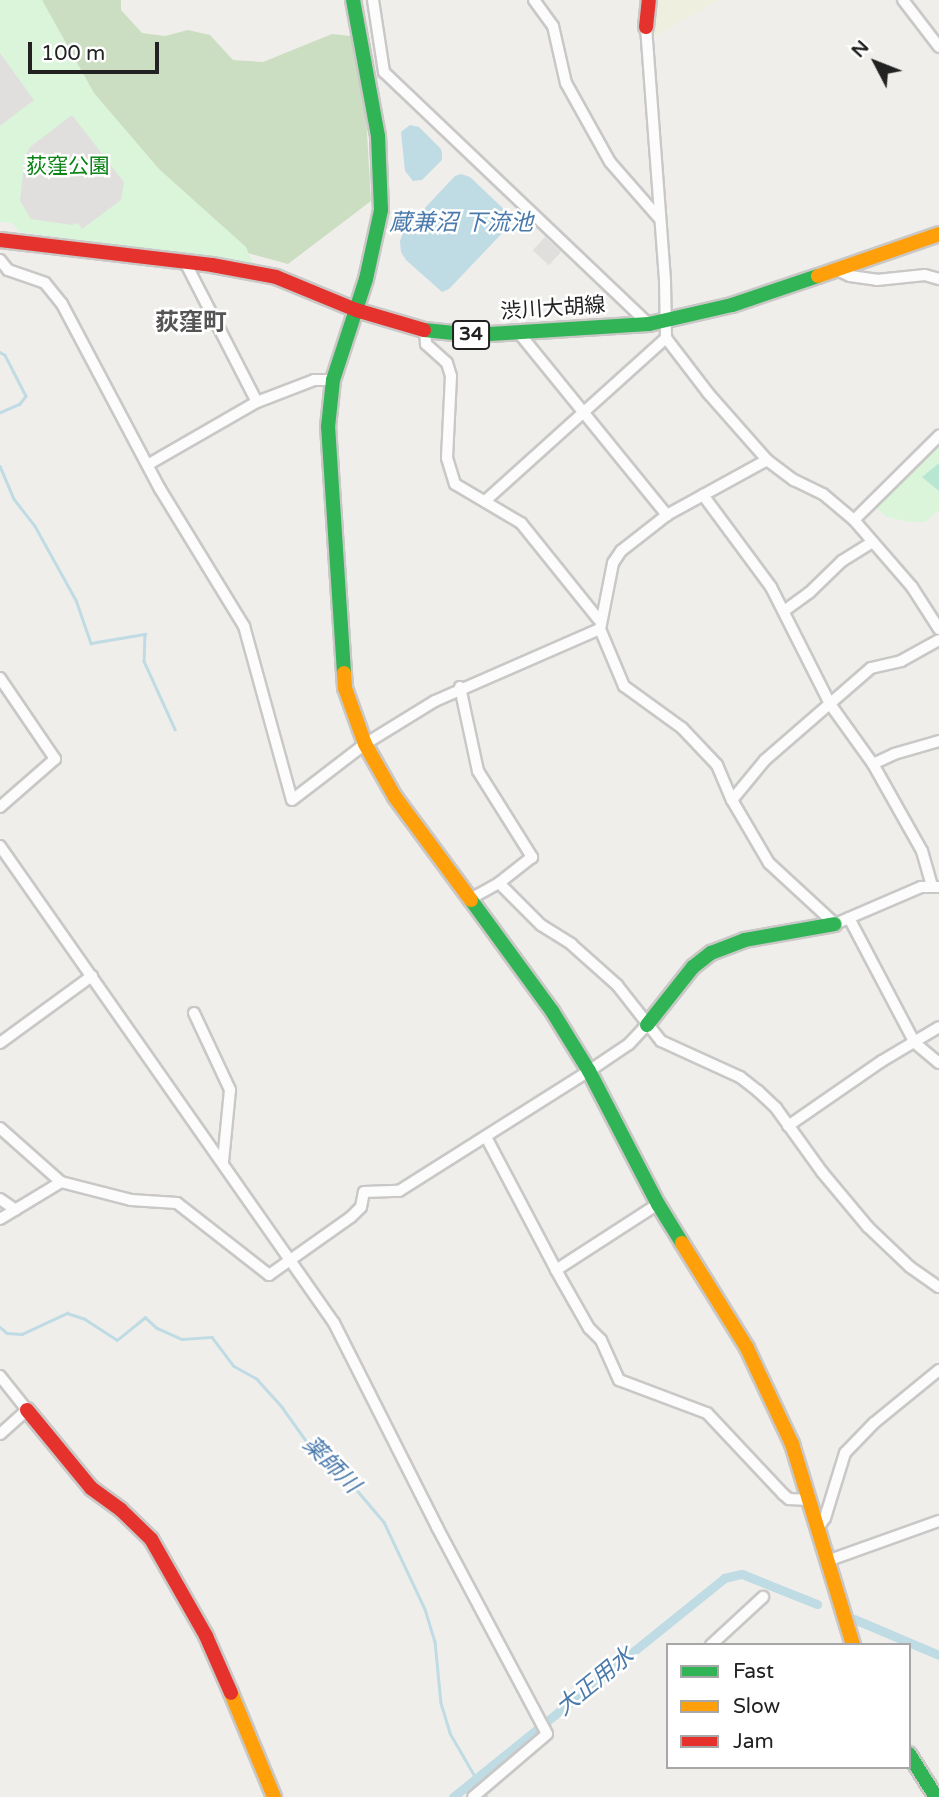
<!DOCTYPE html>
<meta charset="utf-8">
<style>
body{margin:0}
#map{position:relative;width:939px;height:1797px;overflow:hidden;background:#f0eeeb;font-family:"Varela Round","Noto Sans JP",sans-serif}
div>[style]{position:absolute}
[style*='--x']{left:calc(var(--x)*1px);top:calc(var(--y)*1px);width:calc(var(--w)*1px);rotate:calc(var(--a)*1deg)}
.farmland>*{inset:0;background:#efefdf}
.forest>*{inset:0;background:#cbdec1}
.park>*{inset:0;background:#daf5da}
.pitch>*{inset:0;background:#b7e6d2}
.parking>*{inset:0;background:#e0dfde;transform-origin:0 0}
.water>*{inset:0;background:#bfdbe3}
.stream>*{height:2.5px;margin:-1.25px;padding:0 1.25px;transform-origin:1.25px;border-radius:1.25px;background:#bfdbe3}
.canal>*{height:9px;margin:-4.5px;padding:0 4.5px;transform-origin:4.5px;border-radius:4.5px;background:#bfdbe3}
.roads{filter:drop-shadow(2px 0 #c9c8c7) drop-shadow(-2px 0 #c9c8c7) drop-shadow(0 2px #c9c8c7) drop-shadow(0 -2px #c9c8c7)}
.street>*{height:10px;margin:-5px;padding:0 5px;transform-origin:5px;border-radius:5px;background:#fdfcfc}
.fast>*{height:14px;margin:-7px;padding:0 7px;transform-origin:7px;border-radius:7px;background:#30b455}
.slow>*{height:14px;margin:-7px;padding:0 7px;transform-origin:7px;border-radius:7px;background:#ff9f0a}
.jam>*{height:14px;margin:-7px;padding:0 7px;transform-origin:7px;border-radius:7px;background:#e5322d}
span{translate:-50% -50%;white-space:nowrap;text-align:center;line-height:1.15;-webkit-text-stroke:5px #fff;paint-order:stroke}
.shield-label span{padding:2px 5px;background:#fff;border:2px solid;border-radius:5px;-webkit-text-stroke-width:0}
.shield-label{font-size:19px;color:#222;font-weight:700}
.park-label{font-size:21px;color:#0c8416}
.street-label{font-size:21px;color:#222}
.water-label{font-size:23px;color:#4a7aab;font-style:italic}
.quarter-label{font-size:24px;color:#555;font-weight:700}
.legend{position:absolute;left:666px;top:1643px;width:245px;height:126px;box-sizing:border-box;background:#fff;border:2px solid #a7a7a7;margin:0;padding:9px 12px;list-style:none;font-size:21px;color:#222}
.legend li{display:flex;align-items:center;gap:14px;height:35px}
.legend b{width:35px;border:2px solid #a7a7a7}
.north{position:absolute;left:841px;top:28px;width:70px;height:70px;-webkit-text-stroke:5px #fff;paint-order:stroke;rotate:312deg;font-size:19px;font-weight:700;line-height:28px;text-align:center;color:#222}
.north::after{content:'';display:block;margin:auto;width:24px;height:32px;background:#222;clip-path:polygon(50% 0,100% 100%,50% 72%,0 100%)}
.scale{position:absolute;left:28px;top:42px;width:131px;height:32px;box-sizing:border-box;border:4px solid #222;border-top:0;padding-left:9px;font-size:21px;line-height:24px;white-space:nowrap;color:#222;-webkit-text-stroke:5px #fff;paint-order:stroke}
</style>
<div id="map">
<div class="farmland">
<i style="clip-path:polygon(654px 0,720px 0,651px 38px)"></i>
</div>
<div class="forest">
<i style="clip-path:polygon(22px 0,121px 0,121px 10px,142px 33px,165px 36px,188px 30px,210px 35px,233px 60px,263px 62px,332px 34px,350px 36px,364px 81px,371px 201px,288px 264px,219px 245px,158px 201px)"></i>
</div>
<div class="park">
<i style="clip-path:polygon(0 0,42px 0,94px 93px,159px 169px,246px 247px,253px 263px,19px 232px,12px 223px,0 222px)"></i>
<i style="clip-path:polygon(939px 442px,939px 510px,925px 522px,909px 522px,887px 517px,872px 505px)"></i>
</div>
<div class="pitch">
<i style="clip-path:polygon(939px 463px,939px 491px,922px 477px)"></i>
</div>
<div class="parking">
<i style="clip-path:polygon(0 53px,34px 100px,0 126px)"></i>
<i style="clip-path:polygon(72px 115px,124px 182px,121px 200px,82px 229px,78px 223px,72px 225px,31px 219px,20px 201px,25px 157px,30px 147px)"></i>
<i style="left:545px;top:237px;width:22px;height:18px;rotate:43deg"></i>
</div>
<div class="water">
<i style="clip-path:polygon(410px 125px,419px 127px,441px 149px,442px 154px,442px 160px,422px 180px,413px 181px,405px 171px,401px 132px)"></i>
<i style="clip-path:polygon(461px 174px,470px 177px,509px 214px,509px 226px,449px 289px,442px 292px,406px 260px,401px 252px,400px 241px,404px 230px,455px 176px)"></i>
</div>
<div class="stream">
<i style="--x:0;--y:352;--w:6;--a:31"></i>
<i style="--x:5;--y:355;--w:46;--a:62.9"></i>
<i style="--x:26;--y:396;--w:10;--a:127"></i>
<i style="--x:20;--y:404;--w:22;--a:156"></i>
<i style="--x:0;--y:466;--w:36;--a:67"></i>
<i style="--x:14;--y:499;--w:34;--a:52"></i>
<i style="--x:35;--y:526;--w:85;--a:61"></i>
<i style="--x:76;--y:600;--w:46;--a:70.8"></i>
<i style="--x:91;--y:643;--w:55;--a:-9.5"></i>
<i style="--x:145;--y:634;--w:27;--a:92"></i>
<i style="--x:144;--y:661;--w:75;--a:65.5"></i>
<i style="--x:0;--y:1327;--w:9;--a:41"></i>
<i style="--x:7;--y:1333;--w:15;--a:4"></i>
<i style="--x:22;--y:1334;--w:50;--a:-25"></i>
<i style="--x:67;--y:1313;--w:19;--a:18"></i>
<i style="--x:85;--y:1319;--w:38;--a:33"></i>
<i style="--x:117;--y:1340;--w:36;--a:-39"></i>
<i style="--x:145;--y:1317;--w:16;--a:43"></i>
<i style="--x:157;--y:1328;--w:27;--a:24"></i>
<i style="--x:182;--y:1339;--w:30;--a:-4"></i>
<i style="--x:212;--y:1337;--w:36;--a:53"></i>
<i style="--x:234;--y:1366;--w:26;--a:29"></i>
<i style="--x:257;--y:1379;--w:38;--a:48"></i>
<i style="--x:282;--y:1407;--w:60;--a:54.5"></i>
<i style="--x:317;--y:1456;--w:43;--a:38.5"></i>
<i style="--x:351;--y:1483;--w:51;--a:49.8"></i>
<i style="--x:384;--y:1522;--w:96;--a:64.8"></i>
<i style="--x:425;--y:1609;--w:34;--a:73"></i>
<i style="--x:435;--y:1641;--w:62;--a:84.5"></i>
<i style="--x:441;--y:1703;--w:31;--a:73"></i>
<i style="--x:450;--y:1733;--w:74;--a:60"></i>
</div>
<div class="canal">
<i style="--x:854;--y:1619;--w:92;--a:23"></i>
<i style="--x:453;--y:1797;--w:348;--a:-38.9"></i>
<i style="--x:724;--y:1578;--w:18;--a:-13"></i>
<i style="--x:742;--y:1574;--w:81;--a:21.8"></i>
</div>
<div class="roads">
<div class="street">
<i style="--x:373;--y:0;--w:73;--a:81.3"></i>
<i style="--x:384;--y:72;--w:366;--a:43.6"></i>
<i style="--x:534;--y:0;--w:32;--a:54"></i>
<i style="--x:553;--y:26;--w:58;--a:77.2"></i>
<i style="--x:566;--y:83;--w:90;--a:60.9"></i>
<i style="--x:610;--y:162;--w:74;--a:48.8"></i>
<i style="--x:903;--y:0;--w:59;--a:52.5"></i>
<i style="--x:646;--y:27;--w:255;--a:85.7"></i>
<i style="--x:665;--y:281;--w:57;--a:89"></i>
<i style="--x:666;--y:338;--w:69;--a:52.6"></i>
<i style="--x:708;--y:393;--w:89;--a:48.6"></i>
<i style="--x:767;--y:460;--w:34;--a:37"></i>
<i style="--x:794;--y:480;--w:32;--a:26"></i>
<i style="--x:823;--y:494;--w:40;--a:40"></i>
<i style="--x:854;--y:520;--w:89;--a:49.1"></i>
<i style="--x:912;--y:587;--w:50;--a:57.3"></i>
<i style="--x:0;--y:260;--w:13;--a:51"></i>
<i style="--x:8;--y:270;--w:39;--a:19"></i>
<i style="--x:45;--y:283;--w:27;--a:51"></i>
<i style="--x:62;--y:304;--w:209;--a:62.1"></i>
<i style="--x:160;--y:489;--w:161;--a:58.5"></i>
<i style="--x:244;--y:626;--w:180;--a:74.6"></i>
<i style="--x:292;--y:800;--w:92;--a:-37.5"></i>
<i style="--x:365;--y:744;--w:82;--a:-31.6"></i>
<i style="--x:435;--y:701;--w:180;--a:-23.6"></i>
<i style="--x:185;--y:262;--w:157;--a:62.8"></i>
<i style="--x:837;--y:270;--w:14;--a:25"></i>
<i style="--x:850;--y:276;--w:27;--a:8"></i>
<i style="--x:877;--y:280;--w:48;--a:-5.9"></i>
<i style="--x:925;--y:275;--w:15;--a:16"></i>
<i style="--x:425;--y:330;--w:14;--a:86"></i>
<i style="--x:426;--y:344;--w:28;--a:42"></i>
<i style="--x:447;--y:363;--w:14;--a:73"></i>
<i style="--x:451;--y:376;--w:82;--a:92.8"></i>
<i style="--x:447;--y:458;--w:27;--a:73"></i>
<i style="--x:455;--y:484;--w:77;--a:30.6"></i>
<i style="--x:521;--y:523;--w:124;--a:51.2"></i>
<i style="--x:519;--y:333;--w:235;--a:50.9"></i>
<i style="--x:767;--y:460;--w:114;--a:151.2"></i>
<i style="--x:667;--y:515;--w:58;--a:142"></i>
<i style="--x:621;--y:551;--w:14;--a:124"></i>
<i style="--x:613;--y:563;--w:67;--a:101.1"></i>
<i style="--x:600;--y:629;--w:62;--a:67.2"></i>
<i style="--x:624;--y:686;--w:72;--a:35.9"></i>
<i style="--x:682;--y:728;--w:51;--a:46.6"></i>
<i style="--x:717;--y:765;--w:38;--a:67"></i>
<i style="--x:732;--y:800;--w:73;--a:59.6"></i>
<i style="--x:769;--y:863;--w:90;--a:42.7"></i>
<i style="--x:835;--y:924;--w:94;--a:-23.3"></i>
<i style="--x:921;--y:887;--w:18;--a:0"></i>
<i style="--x:149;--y:464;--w:125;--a:-29.9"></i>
<i style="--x:257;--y:402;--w:61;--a:-21.1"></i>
<i style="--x:314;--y:380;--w:19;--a:0"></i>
<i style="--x:703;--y:495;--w:114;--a:53.5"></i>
<i style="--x:771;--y:587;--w:131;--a:63.2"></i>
<i style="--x:830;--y:704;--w:74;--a:54.4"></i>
<i style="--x:873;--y:764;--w:100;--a:60.6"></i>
<i style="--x:922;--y:851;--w:36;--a:74"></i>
<i style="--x:485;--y:501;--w:244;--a:-42"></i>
<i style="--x:854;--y:520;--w:120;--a:-44.7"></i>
<i style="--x:784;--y:611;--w:31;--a:-36"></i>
<i style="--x:809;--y:593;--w:46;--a:-44.1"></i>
<i style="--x:842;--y:561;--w:36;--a:-32"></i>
<i style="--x:0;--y:678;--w:98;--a:55.8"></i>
<i style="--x:55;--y:759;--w:73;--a:138.9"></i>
<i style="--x:460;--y:687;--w:86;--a:77.9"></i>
<i style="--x:478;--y:771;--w:102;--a:57.9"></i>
<i style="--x:532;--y:857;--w:42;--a:141.8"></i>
<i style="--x:499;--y:883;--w:33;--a:151"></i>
<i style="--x:873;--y:764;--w:23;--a:-25"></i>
<i style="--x:894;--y:754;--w:47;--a:-16.1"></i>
<i style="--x:732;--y:800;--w:52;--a:-50.5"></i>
<i style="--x:765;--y:760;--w:140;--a:-41"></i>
<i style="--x:871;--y:668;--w:31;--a:-13"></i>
<i style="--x:901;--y:661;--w:43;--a:-28.9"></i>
<i style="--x:0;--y:846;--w:582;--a:55"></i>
<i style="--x:334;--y:1323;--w:229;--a:63.2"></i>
<i style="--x:437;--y:1527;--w:230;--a:62"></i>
<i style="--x:545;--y:1730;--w:4;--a:63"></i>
<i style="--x:547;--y:1734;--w:97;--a:139.6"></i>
<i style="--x:499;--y:883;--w:59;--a:45"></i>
<i style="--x:541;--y:925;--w:36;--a:32"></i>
<i style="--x:571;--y:944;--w:62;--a:41.7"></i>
<i style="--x:617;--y:985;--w:71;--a:51.8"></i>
<i style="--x:661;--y:1041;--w:87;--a:24.5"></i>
<i style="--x:740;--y:1077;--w:23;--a:38"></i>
<i style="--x:758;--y:1091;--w:25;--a:43"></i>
<i style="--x:776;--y:1108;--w:79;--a:54.3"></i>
<i style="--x:822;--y:1172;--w:72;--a:50.1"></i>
<i style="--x:868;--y:1227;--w:58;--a:43.6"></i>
<i style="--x:910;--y:1267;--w:35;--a:35"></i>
<i style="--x:849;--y:918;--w:141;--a:62.2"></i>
<i style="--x:915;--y:1043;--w:31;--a:40"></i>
<i style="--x:194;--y:1013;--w:85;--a:64.9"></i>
<i style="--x:230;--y:1090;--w:72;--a:95.6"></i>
<i style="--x:0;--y:1043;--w:114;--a:-36.1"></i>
<i style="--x:788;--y:1126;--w:114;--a:-34.7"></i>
<i style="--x:882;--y:1061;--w:66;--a:-30.8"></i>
<i style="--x:0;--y:1128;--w:81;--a:41.5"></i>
<i style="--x:61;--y:1182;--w:72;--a:14.4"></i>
<i style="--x:131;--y:1200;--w:46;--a:3.7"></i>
<i style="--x:177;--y:1203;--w:117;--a:38"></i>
<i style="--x:269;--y:1275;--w:100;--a:-35.3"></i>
<i style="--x:351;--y:1217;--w:14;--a:-45"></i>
<i style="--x:361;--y:1207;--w:15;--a:-79"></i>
<i style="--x:364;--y:1192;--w:35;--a:-2"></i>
<i style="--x:399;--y:1191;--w:225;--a:-32.3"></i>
<i style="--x:589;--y:1071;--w:48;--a:-34"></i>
<i style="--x:629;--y:1044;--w:26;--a:-47"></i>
<i style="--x:486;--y:1137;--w:150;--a:62.2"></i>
<i style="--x:556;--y:1270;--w:67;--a:60.4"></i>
<i style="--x:589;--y:1328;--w:17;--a:45"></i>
<i style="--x:601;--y:1340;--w:44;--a:65.8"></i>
<i style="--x:619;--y:1380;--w:94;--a:20.6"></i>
<i style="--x:707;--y:1413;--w:111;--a:46.8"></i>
<i style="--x:783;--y:1494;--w:8;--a:40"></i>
<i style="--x:789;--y:1499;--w:20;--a:3"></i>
<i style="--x:0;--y:1199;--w:19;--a:35"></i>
<i style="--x:0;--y:1219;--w:71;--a:-31.2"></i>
<i style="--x:556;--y:1270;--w:121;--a:-32.9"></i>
<i style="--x:0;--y:1376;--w:43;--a:51.5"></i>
<i style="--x:27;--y:1410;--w:36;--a:138"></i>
<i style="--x:818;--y:1528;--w:12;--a:-55"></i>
<i style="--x:825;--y:1518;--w:68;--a:-72.9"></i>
<i style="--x:845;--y:1453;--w:42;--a:-46"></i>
<i style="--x:874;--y:1423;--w:84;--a:-39.2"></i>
<i style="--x:827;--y:1561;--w:119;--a:-19.7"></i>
<i style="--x:711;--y:1645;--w:71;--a:-42.7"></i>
</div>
<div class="fast">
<i style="--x:424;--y:330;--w:50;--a:5.7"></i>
<i style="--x:474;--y:335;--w:175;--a:-3.6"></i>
<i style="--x:649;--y:324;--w:85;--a:-12.9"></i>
<i style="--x:732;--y:305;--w:91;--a:-18.6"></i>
<i style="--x:344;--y:673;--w:247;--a:-93.7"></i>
<i style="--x:328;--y:427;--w:47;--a:-83.9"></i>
<i style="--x:333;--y:380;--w:106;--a:-71.9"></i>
<i style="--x:366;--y:279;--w:71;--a:-77.7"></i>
<i style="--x:381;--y:210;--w:74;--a:-92.3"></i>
<i style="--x:378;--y:136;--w:138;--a:-100.4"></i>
<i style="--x:471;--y:900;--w:137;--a:53.9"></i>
<i style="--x:552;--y:1011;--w:70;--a:58.3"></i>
<i style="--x:589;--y:1071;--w:150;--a:62.6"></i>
<i style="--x:658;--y:1204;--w:46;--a:58.4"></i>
<i style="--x:647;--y:1025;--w:74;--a:-51.6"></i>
<i style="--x:693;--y:967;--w:23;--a:-38"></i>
<i style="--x:711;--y:953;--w:36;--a:-21"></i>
<i style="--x:745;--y:940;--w:91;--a:-10.1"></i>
<i style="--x:909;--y:1754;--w:51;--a:57.9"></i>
</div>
<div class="slow">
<i style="--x:818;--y:276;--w:128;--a:-19.1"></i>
<i style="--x:344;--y:673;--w:15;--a:86"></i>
<i style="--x:345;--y:688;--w:59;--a:70.3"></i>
<i style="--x:365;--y:744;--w:61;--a:60.5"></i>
<i style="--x:395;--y:797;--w:128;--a:53.6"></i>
<i style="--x:682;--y:1243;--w:123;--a:58.2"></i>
<i style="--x:747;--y:1348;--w:106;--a:64.9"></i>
<i style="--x:792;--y:1444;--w:210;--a:73.1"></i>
<i style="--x:231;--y:1693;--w:113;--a:67.5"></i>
</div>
<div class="jam">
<i style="--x:646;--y:27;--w:27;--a:-84"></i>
<i style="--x:0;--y:240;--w:213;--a:6.7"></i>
<i style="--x:212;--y:265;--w:65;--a:10.6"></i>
<i style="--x:276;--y:277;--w:87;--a:22.4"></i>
<i style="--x:356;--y:310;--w:71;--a:16.4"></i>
<i style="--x:27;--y:1410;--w:101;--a:50.6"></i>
<i style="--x:91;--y:1488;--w:37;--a:36"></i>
<i style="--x:121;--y:1510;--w:42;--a:44"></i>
<i style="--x:151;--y:1539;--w:112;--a:60.4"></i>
<i style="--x:206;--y:1636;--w:62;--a:66.3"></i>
</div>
</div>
<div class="shield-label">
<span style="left:471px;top:335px">34</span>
</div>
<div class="park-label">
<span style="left:68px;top:167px">荻窪公園</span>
</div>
<div class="street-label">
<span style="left:553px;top:309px;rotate:-4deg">渋川大胡線</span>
</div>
<div class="water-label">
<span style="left:461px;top:223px">蔵兼沼 下流池</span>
<span style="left:331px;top:1465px;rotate:45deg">薬師川</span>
<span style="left:595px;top:1682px;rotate:-39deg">大正用水</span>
</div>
<div class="quarter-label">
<span style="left:191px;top:323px">荻窪町</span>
</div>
<ul class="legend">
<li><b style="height:9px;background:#30b455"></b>Fast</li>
<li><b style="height:9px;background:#ff9f0a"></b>Slow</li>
<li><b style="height:9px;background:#e5322d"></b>Jam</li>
</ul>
<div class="north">N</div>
<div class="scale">100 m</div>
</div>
